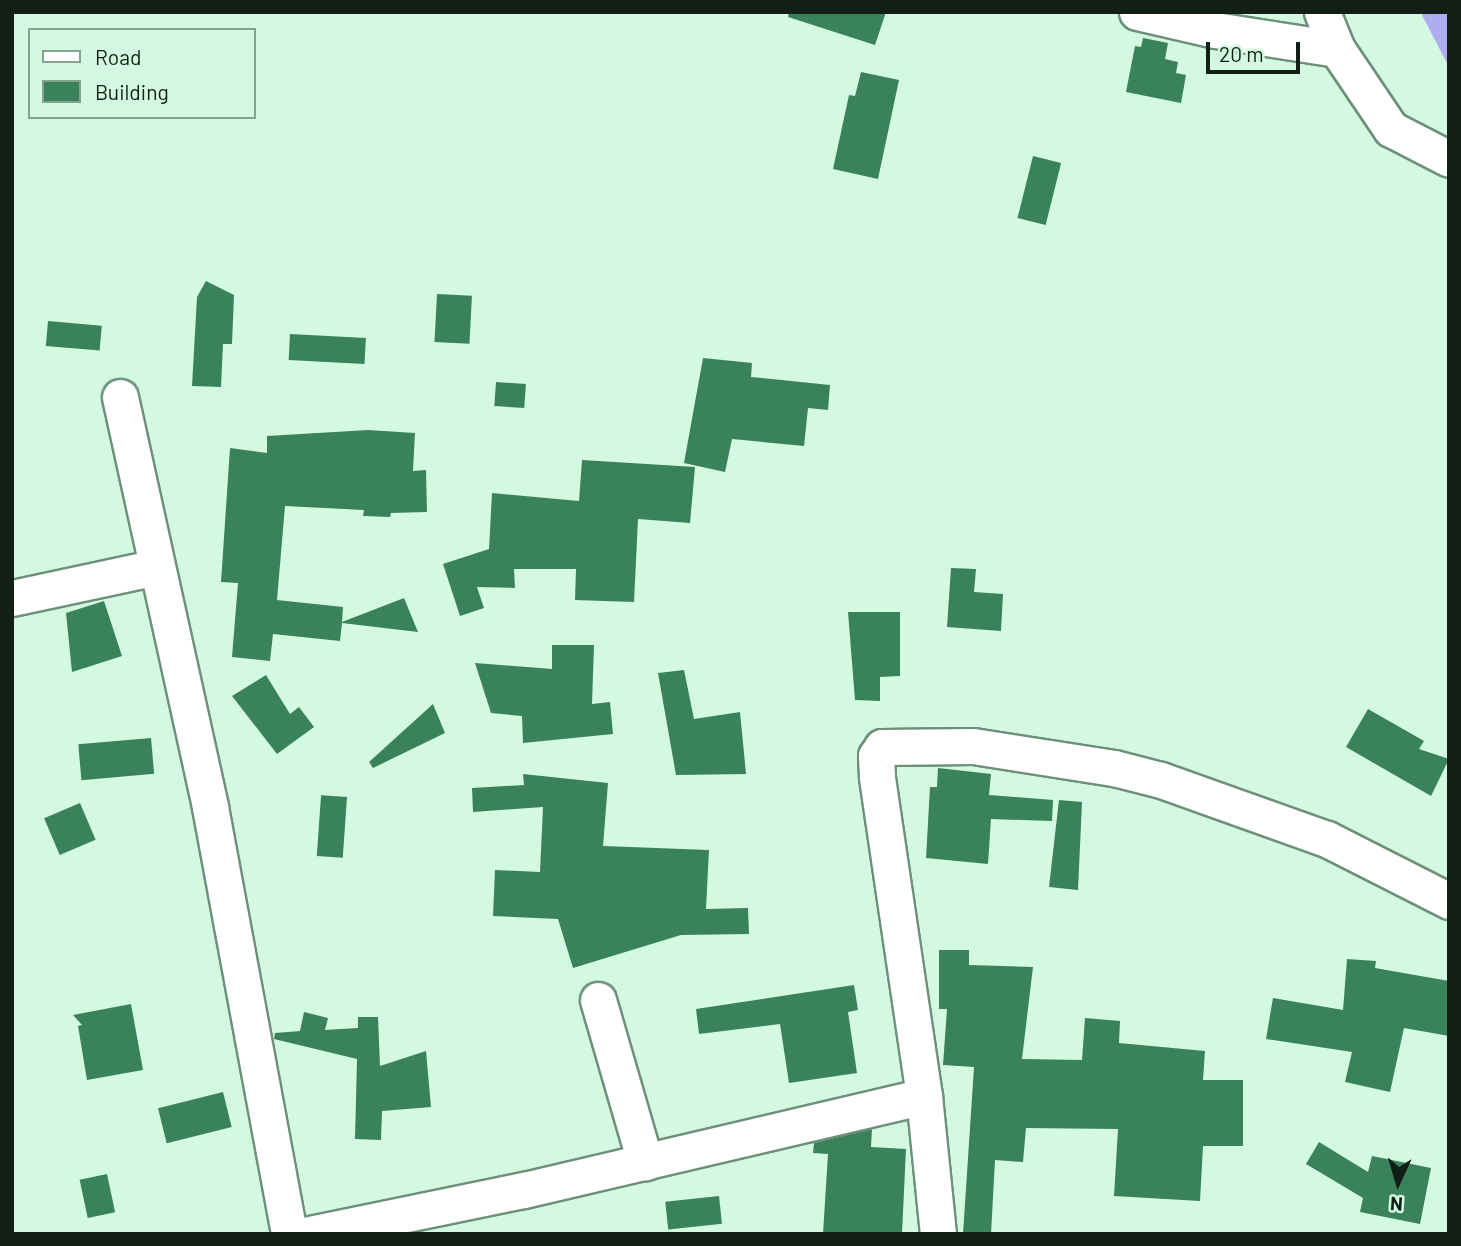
<!DOCTYPE html>
<style>
body{margin:0}
#map{position:relative;width:1461px;height:1246px;overflow:hidden;background:#d4f9e1;font-family:Barlow,sans-serif}
div>[style]{position:absolute}
[style*='--x']{left:calc(var(--x)*1px);top:calc(var(--y)*1px);width:calc(var(--w)*1px);rotate:calc(var(--a)*1deg)}
.water>*{inset:0;background:#b0acf0}
.building>*{inset:0;background:#3a825a;transform-origin:0 0}
.roads{filter:drop-shadow(2px 0 #6e907b) drop-shadow(-2px 0 #6e907b) drop-shadow(0 2px #6e907b) drop-shadow(0 -2px #6e907b)}
.minor>*{height:35px;margin:-17.5px;padding:0 17.5px;transform-origin:17.5px;border-radius:17.5px;background:#fff}
span{translate:-50% -50%;white-space:nowrap;text-align:center;line-height:1.15;-webkit-text-stroke:5px #d4f9e1;paint-order:stroke}
.frame{position:absolute;inset:0;border:14px solid #121f17;pointer-events:none}
.legend{position:absolute;left:28px;top:28px;width:228px;height:91px;box-sizing:border-box;background:#d4f9e1;border:2px solid #86a290;margin:0;padding:9px 12px;list-style:none;font-size:21px;color:#121f17}
.legend li{display:flex;align-items:center;gap:14px;height:35px}
.legend b{width:35px;border:2px solid #86a290}
.north{position:absolute;left:1363px;top:1148px;width:70px;height:70px;-webkit-text-stroke:5px #d4f9e1;paint-order:stroke;rotate:184deg;font-size:19px;font-weight:700;line-height:28px;text-align:center;color:#121f17}
.north::after{content:'';display:block;margin:auto;width:24px;height:32px;background:#121f17;clip-path:polygon(50% 0,100% 100%,50% 72%,0 100%)}
.scale{position:absolute;left:1206px;top:42px;width:94px;height:32px;box-sizing:border-box;border:4px solid #121f17;border-top:0;padding-left:9px;font-size:21px;line-height:24px;white-space:nowrap;color:#121f17;-webkit-text-stroke:5px #d4f9e1;paint-order:stroke}
</style>
<div id="map">
<div class="water">
<i style="clip-path:polygon(1421px 12px,1449px 12px,1449px 67px,1423px 17px)"></i>
</div>
<div class="building">
<i style="clip-path:polygon(789px 12px,886px 12px,875px 45px,788px 17px)"></i>
<i style="clip-path:polygon(1143px 38px,1168px 43px,1165px 59px,1178px 62px,1176px 73px,1186px 75px,1181px 103px,1126px 92px,1135px 46px,1141px 47px)"></i>
<i style="clip-path:polygon(861px 72px,899px 80px,878px 179px,833px 169px,849px 95px,855px 96px)"></i>
<i style="left:1033px;top:156px;width:29px;height:64px;rotate:14deg"></i>
<i style="clip-path:polygon(206px 281px,234px 295px,232px 344px,223px 344px,221px 387px,192px 386px,197px 297px)"></i>
<i style="left:437px;top:294px;width:35px;height:48px;rotate:3deg"></i>
<i style="left:48px;top:321px;width:54px;height:25px;rotate:5deg"></i>
<i style="left:290px;top:334px;width:76px;height:26px;rotate:3deg"></i>
<i style="clip-path:polygon(703px 358px,752px 363px,751px 377px,830px 385px,828px 410px,808px 408px,804px 446px,732px 439px,725px 472px,684px 463px)"></i>
<i style="left:496px;top:382px;width:30px;height:24px;rotate:4deg"></i>
<i style="clip-path:polygon(368px 430px,415px 433px,413px 471px,426px 470px,427px 512px,391px 513px,390px 517px,363px 516px,364px 510px,285px 506px,277px 600px,343px 607px,342px 622px,404px 598px,418px 632px,342px 623px,340px 641px,273px 634px,270px 661px,232px 657px,238px 583px,221px 582px,230px 448px,267px 453px,267px 436px)"></i>
<i style="clip-path:polygon(582px 460px,695px 467px,690px 523px,638px 519px,634px 602px,575px 600px,576px 569px,514px 569px,515px 588px,477px 587px,484px 608px,460px 616px,443px 564px,489px 549px,492px 493px,579px 501px)"></i>
<i style="clip-path:polygon(951px 568px,976px 569px,974px 592px,1003px 594px,1001px 631px,947px 627px)"></i>
<i style="clip-path:polygon(104px 601px,122px 656px,72px 672px,66px 613px)"></i>
<i style="clip-path:polygon(848px 612px,900px 612px,900px 676px,880px 677px,880px 701px,855px 700px)"></i>
<i style="clip-path:polygon(552px 645px,594px 645px,592px 704px,610px 702px,613px 734px,523px 743px,522px 716px,491px 713px,475px 663px,552px 669px)"></i>
<i style="clip-path:polygon(684px 670px,694px 719px,740px 712px,746px 774px,676px 775px,658px 673px)"></i>
<i style="clip-path:polygon(266px 675px,290px 714px,299px 707px,314px 727px,277px 754px,232px 696px)"></i>
<i style="clip-path:polygon(433px 704px,445px 733px,373px 768px,369px 762px)"></i>
<i style="clip-path:polygon(1368px 709px,1424px 741px,1419px 749px,1449px 759px,1431px 796px,1346px 747px)"></i>
<i style="left:151px;top:738px;width:36px;height:73px;rotate:85deg"></i>
<i style="clip-path:polygon(938px 768px,991px 774px,989px 795px,1053px 800px,1052px 821px,991px 819px,988px 864px,926px 858px,930px 787px,937px 787px)"></i>
<i style="clip-path:polygon(523px 774px,608px 783px,603px 846px,709px 850px,706px 909px,748px 908px,749px 934px,681px 935px,573px 968px,558px 919px,493px 916px,495px 870px,540px 872px,543px 807px,473px 812px,472px 788px,524px 785px)"></i>
<i style="left:347px;top:797px;width:61px;height:26px;rotate:94deg"></i>
<i style="clip-path:polygon(1059px 800px,1082px 802px,1078px 890px,1049px 887px)"></i>
<i style="left:80px;top:803px;width:40px;height:39px;rotate:67deg"></i>
<i style="clip-path:polygon(939px 950px,969px 950px,969px 965px,1033px 967px,1022px 1059px,1082px 1060px,1085px 1018px,1120px 1021px,1119px 1043px,1205px 1051px,1203px 1080px,1243px 1080px,1243px 1146px,1203px 1146px,1200px 1201px,1114px 1196px,1118px 1129px,1026px 1128px,1023px 1162px,995px 1160px,991px 1234px,963px 1234px,974px 1067px,943px 1065px,947px 1009px,939px 1009px)"></i>
<i style="clip-path:polygon(1347px 959px,1376px 961px,1375px 968px,1449px 981px,1449px 1036px,1404px 1028px,1390px 1092px,1345px 1082px,1352px 1052px,1266px 1039px,1273px 998px,1343px 1010px)"></i>
<i style="clip-path:polygon(854px 985px,858px 1010px,848px 1012px,857px 1073px,789px 1083px,780px 1024px,699px 1034px,696px 1009px)"></i>
<i style="clip-path:polygon(131px 1004px,143px 1070px,87px 1080px,78px 1026px,82px 1025px,73px 1015px)"></i>
<i style="clip-path:polygon(304px 1012px,328px 1018px,325px 1030px,358px 1028px,358px 1017px,378px 1017px,380px 1066px,426px 1051px,431px 1107px,382px 1111px,381px 1140px,355px 1139px,357px 1059px,274px 1039px,275px 1033px,300px 1031px)"></i>
<i style="left:223px;top:1092px;width:36px;height:67px;rotate:76deg"></i>
<i style="clip-path:polygon(872px 1129px,871px 1147px,906px 1149px,902px 1234px,823px 1234px,828px 1154px,813px 1153px,814px 1143px)"></i>
<i style="clip-path:polygon(1319px 1142px,1368px 1172px,1372px 1156px,1431px 1168px,1420px 1224px,1360px 1212px,1363px 1198px,1306px 1164px)"></i>
<i style="left:107px;top:1174px;width:39px;height:28px;rotate:78deg"></i>
<i style="left:719px;top:1196px;width:28px;height:54px;rotate:84deg"></i>
</div>
<div class="roads">
<div class="minor">
<i style="--x:1137;--y:12;--w:80;--a:13"></i>
<i style="--x:1215;--y:30;--w:123;--a:8.9"></i>
<i style="--x:1322;--y:12;--w:40;--a:68"></i>
<i style="--x:1337;--y:49;--w:97;--a:56"></i>
<i style="--x:1391;--y:129;--w:65;--a:27.3"></i>
<i style="--x:120;--y:397;--w:420;--a:77.6"></i>
<i style="--x:210;--y:807;--w:434;--a:79.5"></i>
<i style="--x:12;--y:598;--w:148;--a:-12.1"></i>
<i style="--x:598;--y:1000;--w:169;--a:73.8"></i>
<i style="--x:309;--y:1234;--w:219;--a:-11.6"></i>
<i style="--x:524;--y:1190;--w:411;--a:-13.2"></i>
<i style="--x:938;--y:1234;--w:139;--a:-95.8"></i>
<i style="--x:924;--y:1096;--w:323;--a:-98.4"></i>
<i style="--x:877;--y:776;--w:20;--a:-93"></i>
<i style="--x:876;--y:756;--w:11;--a:-56"></i>
<i style="--x:882;--y:747;--w:91;--a:-0.6"></i>
<i style="--x:973;--y:746;--w:143;--a:8.9"></i>
<i style="--x:1114;--y:768;--w:49;--a:14.3"></i>
<i style="--x:1161;--y:780;--w:176;--a:19.6"></i>
<i style="--x:1327;--y:839;--w:137;--a:26.9"></i>
</div>
</div>
<div class="frame"></div>
<ul class="legend">
<li><b style="height:9px;background:#fff"></b>Road</li>
<li><b style="height:19px;background:#3a825a"></b>Building</li>
</ul>
<div class="north">N</div>
<div class="scale">20 m</div>
</div>
